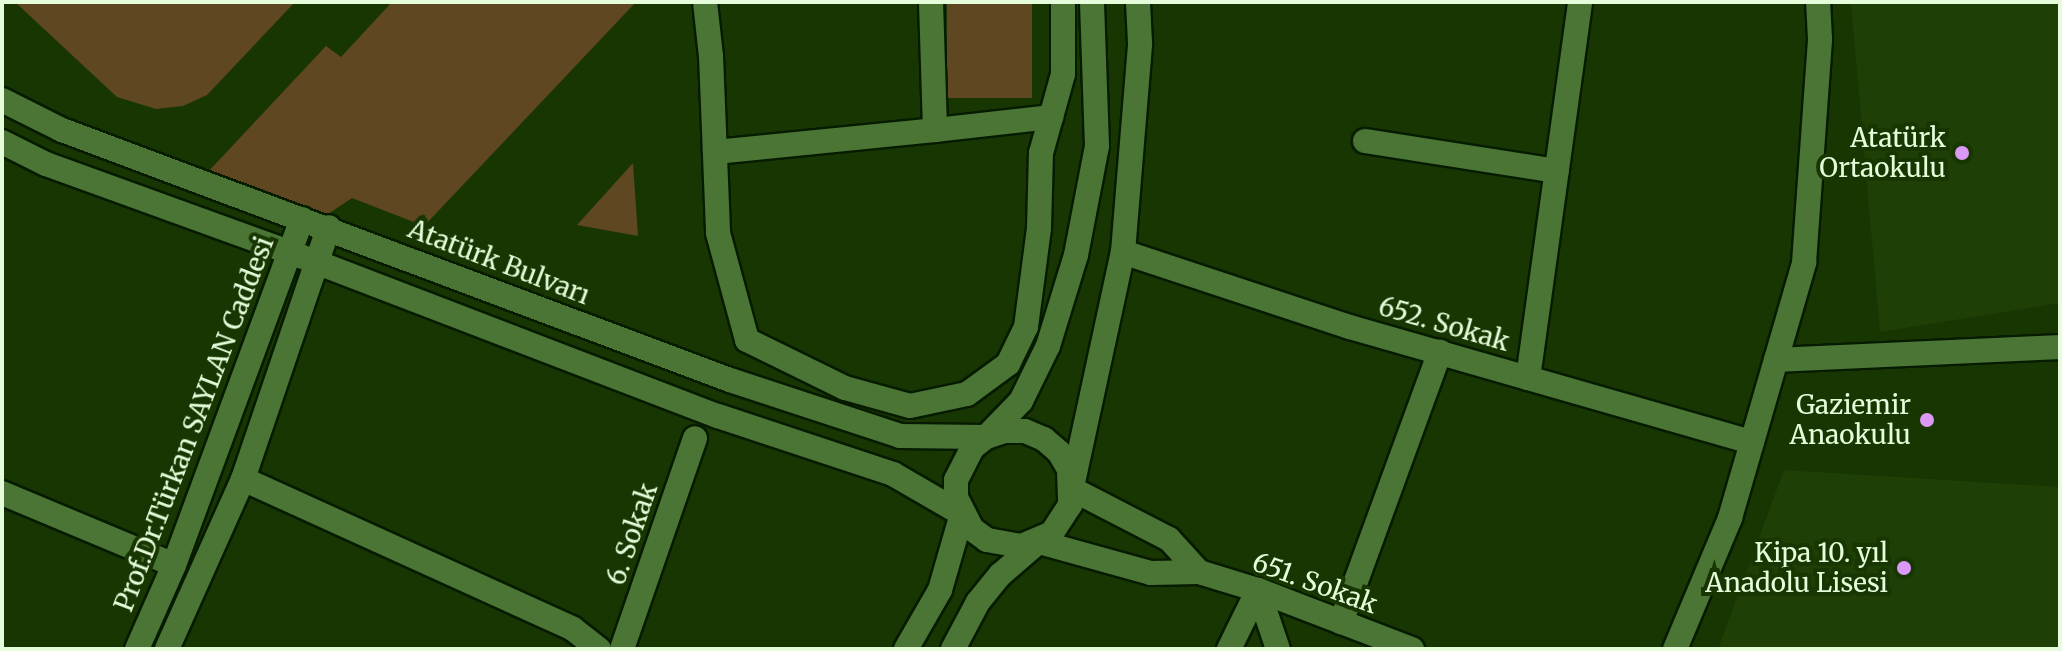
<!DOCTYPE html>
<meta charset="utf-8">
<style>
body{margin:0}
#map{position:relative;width:2062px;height:651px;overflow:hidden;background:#173602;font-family:Merriweather,serif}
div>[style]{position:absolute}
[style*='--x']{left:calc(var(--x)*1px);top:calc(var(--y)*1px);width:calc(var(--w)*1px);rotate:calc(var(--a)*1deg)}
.built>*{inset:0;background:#1e4006}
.green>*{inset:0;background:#5f4722;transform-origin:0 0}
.roads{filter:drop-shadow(2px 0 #061b00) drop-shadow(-2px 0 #061b00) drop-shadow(0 2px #061b00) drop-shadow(0 -2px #061b00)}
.minor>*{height:24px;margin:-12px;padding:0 12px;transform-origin:12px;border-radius:12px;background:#4a7534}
.dots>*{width:22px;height:22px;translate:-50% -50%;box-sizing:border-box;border:4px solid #173602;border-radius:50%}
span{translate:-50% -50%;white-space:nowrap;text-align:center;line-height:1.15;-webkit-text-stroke:8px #173602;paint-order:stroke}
.poi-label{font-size:26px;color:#e5fdda}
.right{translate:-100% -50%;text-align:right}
.street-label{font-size:26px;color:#e5fdda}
.frame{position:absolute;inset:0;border:4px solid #e5fdda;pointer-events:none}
</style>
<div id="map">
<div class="built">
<i style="clip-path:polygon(1851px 2px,2060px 2px,2060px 303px,1880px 332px)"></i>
<i style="clip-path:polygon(1784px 470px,2060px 487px,2060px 649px,1718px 649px)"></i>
</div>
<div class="green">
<i style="clip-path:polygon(15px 2px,295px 2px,207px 95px,183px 106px,156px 109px,117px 97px)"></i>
<i style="clip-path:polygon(392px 2px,636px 2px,424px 226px,352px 198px,322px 218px,205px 175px,326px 46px,341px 57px)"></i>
<i style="left:947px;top:2px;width:85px;height:96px"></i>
<i style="clip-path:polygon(633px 163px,638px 236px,577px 225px)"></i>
</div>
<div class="roads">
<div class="minor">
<i style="--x:705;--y:2;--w:54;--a:83.7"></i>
<i style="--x:711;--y:56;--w:177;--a:87.7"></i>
<i style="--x:718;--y:233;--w:111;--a:74.8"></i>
<i style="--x:747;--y:340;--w:109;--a:26.1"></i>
<i style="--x:845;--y:388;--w:67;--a:15.5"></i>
<i style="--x:910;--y:406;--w:58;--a:-11.9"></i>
<i style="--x:967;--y:394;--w:51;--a:-36.2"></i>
<i style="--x:1008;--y:364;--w:41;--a:-64.1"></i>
<i style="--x:1026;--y:327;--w:100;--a:-82.5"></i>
<i style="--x:1039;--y:228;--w:75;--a:-88.5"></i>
<i style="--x:1041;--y:153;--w:82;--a:-74.4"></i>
<i style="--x:1063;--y:74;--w:72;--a:-90"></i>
<i style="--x:931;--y:2;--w:128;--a:88.2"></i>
<i style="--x:935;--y:130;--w:117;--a:-6.4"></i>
<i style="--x:2;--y:100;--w:67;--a:26.6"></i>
<i style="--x:62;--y:130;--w:713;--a:20.52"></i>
<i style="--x:730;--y:380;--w:179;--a:18.2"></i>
<i style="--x:900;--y:436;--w:86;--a:0.7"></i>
<i style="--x:986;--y:437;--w:20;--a:-18"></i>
<i style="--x:1005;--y:431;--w:20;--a:0"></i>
<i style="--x:1025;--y:431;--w:21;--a:23"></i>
<i style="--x:1044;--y:439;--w:20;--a:41"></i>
<i style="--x:1059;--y:452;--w:20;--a:60"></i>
<i style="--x:1069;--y:469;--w:36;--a:88"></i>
<i style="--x:1070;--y:505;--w:33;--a:123"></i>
<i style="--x:1052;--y:533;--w:34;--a:157"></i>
<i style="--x:1021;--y:546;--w:35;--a:-170"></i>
<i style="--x:987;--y:540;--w:19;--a:-144"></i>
<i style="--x:972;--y:529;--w:35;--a:-117"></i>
<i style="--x:956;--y:498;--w:18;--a:-90"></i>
<i style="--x:956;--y:480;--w:36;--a:-63"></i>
<i style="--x:972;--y:448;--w:18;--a:-38"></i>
<i style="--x:986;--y:437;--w:50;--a:-45.8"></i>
<i style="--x:1021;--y:401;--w:61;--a:-63.9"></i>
<i style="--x:1048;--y:346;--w:95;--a:-72.9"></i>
<i style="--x:1076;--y:255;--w:111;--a:-79.1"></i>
<i style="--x:1097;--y:146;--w:144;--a:-92"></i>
<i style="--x:1365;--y:141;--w:194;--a:8.9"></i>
<i style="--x:2;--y:142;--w:49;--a:26.6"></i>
<i style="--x:46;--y:164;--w:287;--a:19.9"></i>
<i style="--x:316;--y:262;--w:430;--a:21"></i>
<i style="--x:718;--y:416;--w:184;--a:18.3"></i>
<i style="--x:893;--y:474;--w:80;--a:30.1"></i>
<i style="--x:715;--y:152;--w:221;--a:-5.7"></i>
<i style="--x:1123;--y:252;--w:239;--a:18.3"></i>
<i style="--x:1350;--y:327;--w:418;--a:16"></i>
<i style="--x:1776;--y:360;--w:284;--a:-2.6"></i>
<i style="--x:1528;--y:378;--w:380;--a:-82.1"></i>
<i style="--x:243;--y:479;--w:362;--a:24.4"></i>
<i style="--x:573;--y:629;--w:33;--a:38"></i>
<i style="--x:1072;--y:487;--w:240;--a:-77.8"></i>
<i style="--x:1123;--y:252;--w:210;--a:-85.3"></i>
<i style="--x:1140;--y:43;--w:41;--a:-92.8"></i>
<i style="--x:1072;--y:489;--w:109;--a:27.3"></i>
<i style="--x:1169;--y:539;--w:45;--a:47.7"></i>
<i style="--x:2;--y:493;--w:186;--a:22.7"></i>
<i style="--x:1039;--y:542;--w:116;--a:15.5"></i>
<i style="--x:1151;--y:573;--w:48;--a:-1.2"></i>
<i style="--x:1199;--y:572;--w:62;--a:17"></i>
<i style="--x:1258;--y:590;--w:165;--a:21"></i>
<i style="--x:1258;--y:590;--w:62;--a:71.3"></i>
<i style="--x:1341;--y:622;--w:288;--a:-69.9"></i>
<i style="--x:137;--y:649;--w:92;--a:-66.2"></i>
<i style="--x:174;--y:565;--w:369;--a:-69.7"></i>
<i style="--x:167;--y:649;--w:186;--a:-65.9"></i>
<i style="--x:243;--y:479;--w:266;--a:-71.2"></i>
<i style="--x:622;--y:649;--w:223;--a:-70.9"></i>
<i style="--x:906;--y:649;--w:68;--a:-60"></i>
<i style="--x:940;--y:590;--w:79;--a:-73.9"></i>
<i style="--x:953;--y:649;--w:53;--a:-62"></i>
<i style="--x:978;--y:602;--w:35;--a:-51"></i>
<i style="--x:1000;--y:575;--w:49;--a:-40.9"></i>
<i style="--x:1229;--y:649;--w:66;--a:-63.8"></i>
<i style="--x:1675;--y:649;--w:142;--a:-67.2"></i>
<i style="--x:1730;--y:518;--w:266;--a:-73.8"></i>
<i style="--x:1804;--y:263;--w:225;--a:-85.9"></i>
<i style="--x:1820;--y:39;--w:37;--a:-93"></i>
</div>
</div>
<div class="dots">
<i style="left:1962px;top:153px;background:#db99f5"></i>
<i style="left:1927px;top:420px;background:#db99f5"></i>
<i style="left:1904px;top:568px;background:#db99f5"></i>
</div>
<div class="poi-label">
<span class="right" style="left:1946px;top:153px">Atatürk<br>Ortaokulu</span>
<span class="right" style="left:1911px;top:420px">Gaziemir<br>Anaokulu</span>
<span class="right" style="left:1888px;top:568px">Kipa 10. yıl<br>Anadolu Lisesi</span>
</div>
<div class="street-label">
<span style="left:499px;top:262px;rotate:21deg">Atatürk Bulvarı</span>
<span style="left:1444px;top:324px;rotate:16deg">652. Sokak</span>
<span style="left:194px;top:424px;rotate:-69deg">Prof.Dr.Türkan SAYLAN Caddesi</span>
<span style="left:632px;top:534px;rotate:-71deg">6. Sokak</span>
<span style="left:1315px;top:583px;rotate:20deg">651. Sokak</span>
</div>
<div class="frame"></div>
</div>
